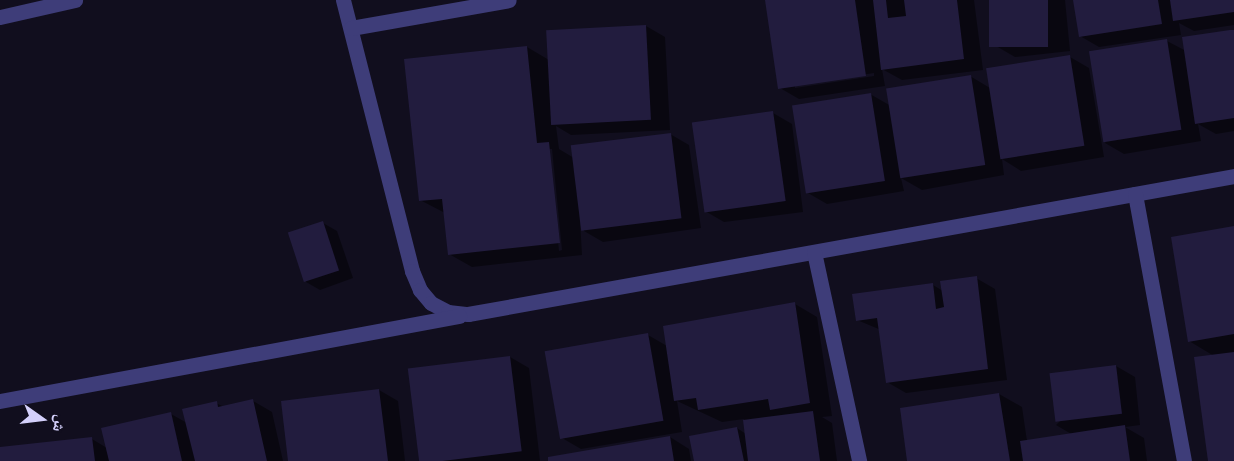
<!DOCTYPE html>
<meta charset="utf-8">
<style>
body{margin:0}
#map{position:relative;width:1234px;height:461px;overflow:hidden;background:#110e1e;font-family:Raleway,"Noto Naskh Arabic",sans-serif}
div>[style]{position:absolute}
[style*='--x']{left:calc(var(--x)*1px);top:calc(var(--y)*1px);width:calc(var(--w)*1px);rotate:calc(var(--a)*1deg)}
.shadow>*{inset:0;background:#0007}
.building>*{inset:0;background:#221c3e;transform-origin:0 0}
.minor>*{height:15px;margin:-7.5px;padding:0 7.5px;transform-origin:7.5px;border-radius:7.5px;background:#3e3d79}
span{translate:-50% -50%;white-space:nowrap;text-align:center;line-height:1.15;-webkit-text-stroke:4.5px #110e1e;paint-order:stroke}
.north{position:absolute;left:12px;top:389px;width:60px;height:60px;-webkit-text-stroke:4px #110e1e;paint-order:stroke;rotate:104deg;font-size:16px;font-weight:700;line-height:24px;text-align:center;color:#d4d0fb}
.north::after{content:'';display:block;margin:auto;width:21px;height:27px;background:#d4d0fb;clip-path:polygon(50% 0,100% 100%,50% 72%,0 100%)}
</style>
<div id="map">
<div class="shadow">
<i style="clip-path:polygon(evenodd,767px 0,974px 0,983px 70px,902px 80px,882px 69px,885px 86px,799px 99px,780px 88px,767px 0,874px 73px,874px 76px,795px 88px,795px 85px,874px 73px)"></i>
<i style="clip-path:polygon(991px 0,1065px 0,1070px 51px,1015px 57px,996px 46px)"></i>
<i style="clip-path:polygon(1075px 0,1234px 0,1234px 25px,1194px 31px,1179px 23px,1181px 35px,1099px 47px,1080px 36px)"></i>
<i style="clip-path:polygon(evenodd,646px 26px,665px 37px,670px 130px,571px 135px,556px 126px,559px 149px,574px 158px,670px 134px,689px 145px,701px 228px,603px 242px,584px 231px,578px 185px,582px 255px,472px 267px,449px 254px,445px 213px,420px 200px,527px 47px,549px 60px,547px 32px,646px 26px,549px 149px,552px 149px,562px 250px,559px 251px,549px 149px)"></i>
<i style="clip-path:polygon(1234px 31px,1234px 131px,1216px 134px,1198px 124px,1201px 141px,1124px 154px,1105px 143px,1167px 41px,1186px 51px)"></i>
<i style="clip-path:polygon(1070px 57px,1089px 68px,1104px 157px,1021px 171px,1002px 159px,1004px 175px,922px 190px,901px 178px,904px 191px,827px 204px,808px 193px,870px 94px,891px 106px,970px 76px,990px 88px)"></i>
<i style="clip-path:polygon(773px 113px,792px 124px,803px 212px,724px 222px,705px 211px)"></i>
<i style="clip-path:polygon(323px 223px,337px 231px,353px 278px,320px 290px,306px 282px)"></i>
<i style="clip-path:polygon(1234px 227px,1234px 461px,1210px 461px,1214px 356px,1189px 341px)"></i>
<i style="clip-path:polygon(976px 278px,995px 289px,1007px 380px,906px 393px,887px 382px,881px 330px,857px 320px,933px 285px,943px 291px)"></i>
<i style="clip-path:polygon(795px 304px,817px 317px,832px 416px,822px 417px,832px 423px,837px 461px,696px 461px,737px 428px,746px 434px,744px 419px,722px 422px,677px 401px,682px 432px,581px 449px,562px 438px,648px 335px,667px 346px)"></i>
<i style="clip-path:polygon(510px 357px,529px 368px,540px 461px,421px 461px,410px 370px)"></i>
<i style="clip-path:polygon(1116px 366px,1135px 377px,1140px 425px,1125px 427px,1144px 438px,1147px 461px,909px 461px,999px 394px,1022px 407px,1027px 441px,1073px 435px,1056px 425px)"></i>
<i style="clip-path:polygon(379px 390px,398px 401px,405px 461px,290px 461px)"></i>
<i style="clip-path:polygon(253px 401px,272px 412px,283px 461px,0 461px,0 448px,92px 439px,107px 448px,171px 414px,187px 423px,216px 403px,224px 407px)"></i>
<i style="clip-path:polygon(670px 437px,689px 449px,691px 461px,550px 461px)"></i>
</div>
<div class="building">
<i style="clip-path:polygon(765px 0,855px 0,866px 76px,778px 89px)"></i>
<i style="clip-path:polygon(873px 0,886px 0,888px 18px,906px 16px,904px 0,957px 0,964px 59px,881px 70px)"></i>
<i style="left:989px;top:0;width:59px;height:47px"></i>
<i style="clip-path:polygon(1073px 0,1158px 0,1162px 24px,1079px 37px)"></i>
<i style="clip-path:polygon(1170px 0,1234px 0,1234px 12px,1173px 21px)"></i>
<i style="left:646px;top:25px;width:95px;height:100px;rotate:87deg"></i>
<i style="clip-path:polygon(1230px 30px,1234px 30px,1234px 118px,1195px 124px,1182px 37px)"></i>
<i style="left:1167px;top:39px;width:92px;height:79px;rotate:81deg"></i>
<i style="clip-path:polygon(527px 46px,537px 143px,549px 142px,560px 243px,448px 255px,442px 199px,419px 201px,404px 59px)"></i>
<i style="left:1070px;top:55px;width:92px;height:85px;rotate:81deg"></i>
<i style="left:971px;top:75px;width:91px;height:86px;rotate:81deg"></i>
<i style="left:871px;top:93px;width:89px;height:80px;rotate:81deg"></i>
<i style="left:773px;top:111px;width:91px;height:82px;rotate:82deg"></i>
<i style="left:671px;top:133px;width:86px;height:101px;rotate:83deg"></i>
<i style="left:323px;top:221px;width:52px;height:37px;rotate:72deg"></i>
<i style="clip-path:polygon(1234px 226px,1234px 334px,1188px 342px,1171px 237px)"></i>
<i style="clip-path:polygon(977px 276px,988px 369px,886px 383px,877px 318px,856px 321px,852px 294px,933px 283px,936px 309px,944px 307px,940px 281px)"></i>
<i style="clip-path:polygon(795px 302px,810px 403px,770px 410px,768px 399px,698px 410px,696px 398px,674px 401px,663px 326px)"></i>
<i style="left:648px;top:333px;width:89px;height:105px;rotate:80deg"></i>
<i style="clip-path:polygon(1234px 352px,1234px 461px,1208px 461px,1194px 357px)"></i>
<i style="left:510px;top:356px;width:96px;height:103px;rotate:83deg"></i>
<i style="left:1116px;top:365px;width:49px;height:67px;rotate:83deg"></i>
<i style="clip-path:polygon(379px 389px,388px 461px,288px 461px,281px 401px)"></i>
<i style="clip-path:polygon(999px 393px,1010px 461px,907px 461px,900px 408px)"></i>
<i style="clip-path:polygon(253px 399px,267px 461px,195px 461px,182px 409px,217px 401px,218px 407px)"></i>
<i style="clip-path:polygon(813px 411px,820px 461px,748px 461px,743px 420px)"></i>
<i style="clip-path:polygon(171px 412px,182px 461px,109px 461px,101px 428px)"></i>
<i style="clip-path:polygon(1125px 425px,1130px 461px,1023px 461px,1020px 441px)"></i>
<i style="clip-path:polygon(737px 427px,744px 461px,694px 461px,689px 436px)"></i>
<i style="clip-path:polygon(670px 436px,674px 461px,548px 461px,548px 457px)"></i>
<i style="clip-path:polygon(92px 437px,95px 461px,0 461px,0 447px)"></i>
</div>
<div class="minor">
<i style="--x:343;--y:0;--w:280;--a:75.7"></i>
<i style="--x:412;--y:271;--w:21;--a:67"></i>
<i style="--x:420;--y:290;--w:17;--a:50"></i>
<i style="--x:431;--y:303;--w:19;--a:28"></i>
<i style="--x:448;--y:312;--w:20;--a:6"></i>
<i style="--x:468;--y:314;--w:778;--a:-10.21"></i>
<i style="--x:0;--y:17;--w:77;--a:-12.8"></i>
<i style="--x:351;--y:28;--w:160;--a:-10"></i>
<i style="--x:1135;--y:194;--w:271;--a:79.6"></i>
<i style="--x:814;--y:252;--w:214;--a:77.8"></i>
<i style="--x:0;--y:401;--w:467;--a:-10.5"></i>
</div>
<div class="north">ش</div>
</div>
